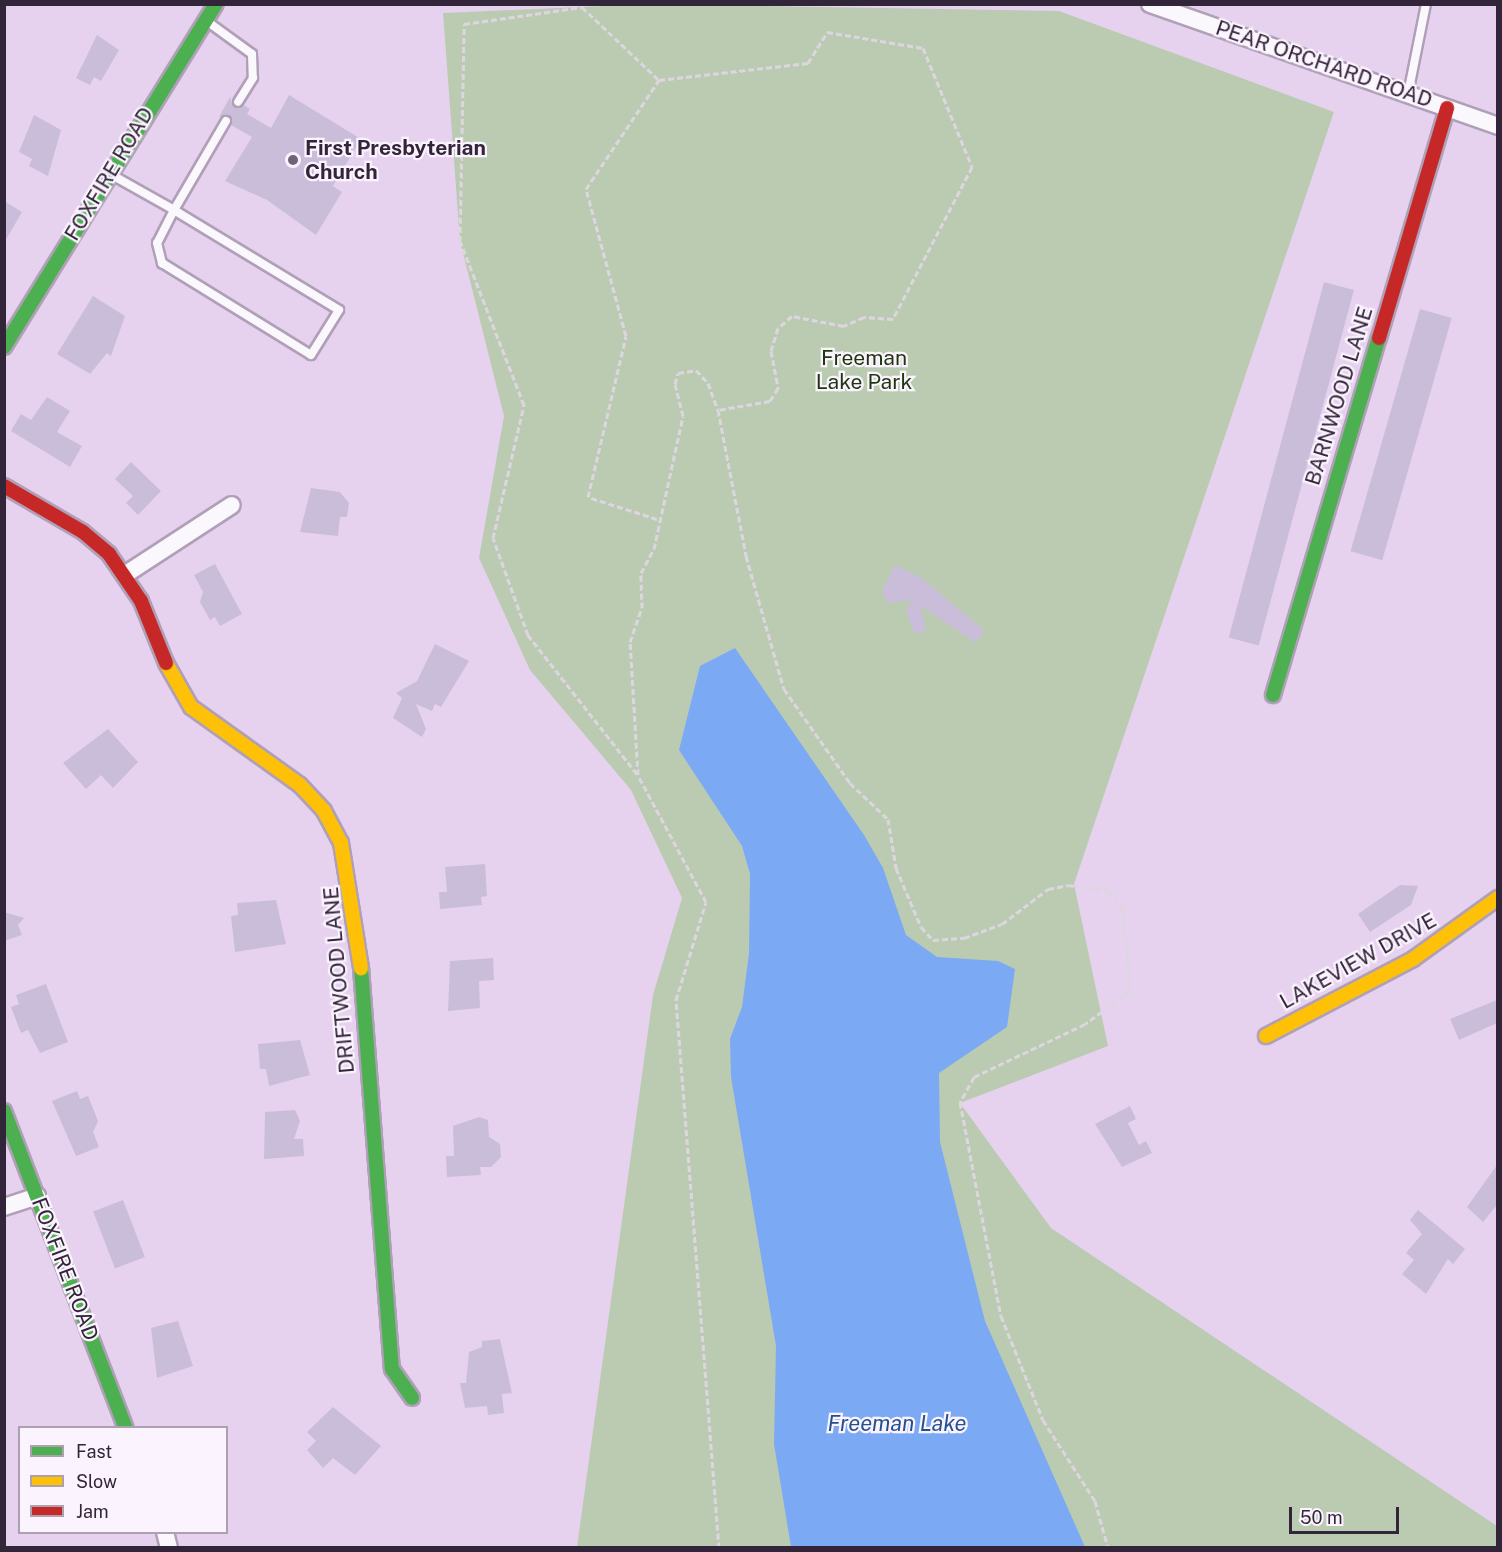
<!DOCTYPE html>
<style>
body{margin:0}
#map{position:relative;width:1502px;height:1552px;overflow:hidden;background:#e6d2ef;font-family:"Public Sans",sans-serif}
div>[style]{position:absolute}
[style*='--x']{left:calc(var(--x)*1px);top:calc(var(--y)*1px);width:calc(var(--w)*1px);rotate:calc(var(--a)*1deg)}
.green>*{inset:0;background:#bbcbb2}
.water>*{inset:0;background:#7ca9f4}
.building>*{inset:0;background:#cabdda;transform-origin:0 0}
.path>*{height:3px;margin-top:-1.5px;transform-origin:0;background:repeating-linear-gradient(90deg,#ddd6e0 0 6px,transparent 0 9px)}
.roads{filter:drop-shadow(2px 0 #b0a0b7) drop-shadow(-2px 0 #b0a0b7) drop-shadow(0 2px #b0a0b7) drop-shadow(0 -2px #b0a0b7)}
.lane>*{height:8px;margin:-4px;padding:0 4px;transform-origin:4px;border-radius:4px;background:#fbf8fd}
.street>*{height:16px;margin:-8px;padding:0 8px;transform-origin:8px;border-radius:8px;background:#fbf8fd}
.fast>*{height:14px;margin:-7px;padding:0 7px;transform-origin:7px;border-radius:7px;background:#4caf50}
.slow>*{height:14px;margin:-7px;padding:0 7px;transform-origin:7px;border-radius:7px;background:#ffc107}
.jam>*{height:14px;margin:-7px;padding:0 7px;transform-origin:7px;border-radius:7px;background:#c62828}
.dots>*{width:16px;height:16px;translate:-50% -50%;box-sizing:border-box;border:3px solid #fbf3fe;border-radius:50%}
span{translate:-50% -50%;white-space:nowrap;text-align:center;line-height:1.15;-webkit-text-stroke:4.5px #fbf3fe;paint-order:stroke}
.street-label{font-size:21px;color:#332539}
.poi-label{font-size:21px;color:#332539;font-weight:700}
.left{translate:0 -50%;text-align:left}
.park-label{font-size:21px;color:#1c370c}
.water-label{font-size:22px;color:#21518e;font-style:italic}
.frame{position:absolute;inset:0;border:6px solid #332539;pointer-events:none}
.legend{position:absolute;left:18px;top:1426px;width:210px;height:108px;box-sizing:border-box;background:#fbf3fe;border:2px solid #aba1af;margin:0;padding:8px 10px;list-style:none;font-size:18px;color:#332539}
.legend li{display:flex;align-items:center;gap:12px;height:30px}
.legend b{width:30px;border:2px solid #aba1af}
.scale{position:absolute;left:1289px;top:1507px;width:110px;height:27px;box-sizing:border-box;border:3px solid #332539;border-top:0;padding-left:8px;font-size:18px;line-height:21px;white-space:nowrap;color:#332539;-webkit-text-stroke:4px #fbf3fe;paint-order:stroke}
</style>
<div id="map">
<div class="green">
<i style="clip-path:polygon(648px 4px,1059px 11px,1334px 112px,1074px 884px,1108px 1046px,960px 1103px,1051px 1228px,1497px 1526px,1497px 1547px,577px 1547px,653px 995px,682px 898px,631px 790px,530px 670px,479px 558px,504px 416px,460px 241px,443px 13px)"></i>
</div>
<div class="water">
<i style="clip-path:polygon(735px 648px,864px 835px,883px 868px,906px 935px,937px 957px,998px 961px,1015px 969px,1007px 1027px,939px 1073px,940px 1142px,985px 1321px,1085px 1547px,791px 1547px,774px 1444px,776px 1346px,731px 1077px,730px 1039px,742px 1007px,749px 953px,750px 874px,742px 846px,679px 750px,700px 666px)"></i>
</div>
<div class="building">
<i style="clip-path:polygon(97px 35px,119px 50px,101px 81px,94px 77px,90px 85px,76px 78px)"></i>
<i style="clip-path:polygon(289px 95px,361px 139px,333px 186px,342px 192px,316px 235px,267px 200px,225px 181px,252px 137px,231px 125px,230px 116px,219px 117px,230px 97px,234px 107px,243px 105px,250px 109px,247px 114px,271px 128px)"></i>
<i style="clip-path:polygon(34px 115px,61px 130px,48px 176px,29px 166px,32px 159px,19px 152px)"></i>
<i style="clip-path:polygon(4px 201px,22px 212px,4px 243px)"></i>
<i style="left:1324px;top:282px;width:31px;height:368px;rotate:15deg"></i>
<i style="clip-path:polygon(93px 296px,125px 316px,111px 356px,107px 353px,90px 374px,57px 354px)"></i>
<i style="left:1420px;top:309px;width:33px;height:252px;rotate:16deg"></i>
<i style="clip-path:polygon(47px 397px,70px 411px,57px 432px,82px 446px,70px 467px,11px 431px,21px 414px,31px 420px)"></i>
<i style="clip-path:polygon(131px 462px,161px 491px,138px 515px,126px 503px,133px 496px,115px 479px)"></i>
<i style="clip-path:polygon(311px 488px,340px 492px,349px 503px,347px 517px,340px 517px,338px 536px,300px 532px)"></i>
<i style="clip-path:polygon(215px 564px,242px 614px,220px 626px,215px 617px,210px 620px,200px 602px,203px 592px,194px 575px)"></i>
<i style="clip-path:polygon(895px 565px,921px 578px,984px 630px,976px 643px,921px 606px,926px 631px,914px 633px,906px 611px,912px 600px,888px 603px,882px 592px)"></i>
<i style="clip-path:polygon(435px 644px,469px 661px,441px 707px,435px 704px,432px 711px,416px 704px,426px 729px,422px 737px,393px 718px,402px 698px,396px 693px,417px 681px)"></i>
<i style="clip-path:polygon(108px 729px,138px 762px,113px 788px,101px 775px,86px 789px,63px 763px)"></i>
<i style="clip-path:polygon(485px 864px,487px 896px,481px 897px,482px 905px,440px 909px,439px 892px,447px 892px,445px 867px)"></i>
<i style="clip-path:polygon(1400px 885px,1418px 886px,1411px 905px,1370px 932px,1358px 914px)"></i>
<i style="clip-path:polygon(276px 900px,286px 944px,235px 952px,231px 916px,238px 915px,237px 903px)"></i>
<i style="clip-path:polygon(4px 912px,24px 918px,18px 925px,22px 935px,4px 941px)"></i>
<i style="clip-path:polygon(493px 958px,494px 980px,479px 981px,480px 1008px,448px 1011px,450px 961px)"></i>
<i style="clip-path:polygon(46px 984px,68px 1042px,40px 1053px,28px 1030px,21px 1033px,11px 1007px,19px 1004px,16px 995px)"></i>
<i style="clip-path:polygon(1497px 1000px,1497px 1023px,1459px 1040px,1450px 1019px)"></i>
<i style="clip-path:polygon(300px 1040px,310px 1075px,269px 1086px,266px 1069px,260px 1069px,258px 1044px)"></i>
<i style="clip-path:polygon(77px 1091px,80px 1099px,88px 1096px,98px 1121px,93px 1132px,99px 1147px,76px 1156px,52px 1101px)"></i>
<i style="clip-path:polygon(1130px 1106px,1136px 1119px,1128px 1123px,1139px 1145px,1146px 1141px,1152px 1153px,1122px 1167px,1095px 1124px)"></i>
<i style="clip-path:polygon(295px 1110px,300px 1121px,294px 1139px,303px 1139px,304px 1156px,264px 1159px,265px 1112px)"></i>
<i style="clip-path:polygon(479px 1117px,488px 1120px,489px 1137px,500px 1144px,501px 1157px,491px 1167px,480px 1167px,481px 1175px,447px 1177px,446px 1156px,454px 1156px,453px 1126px)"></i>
<i style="clip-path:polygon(1497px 1165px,1497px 1205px,1483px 1222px,1467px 1207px)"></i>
<i style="left:123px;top:1200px;width:61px;height:32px;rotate:69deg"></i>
<i style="clip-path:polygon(1418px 1210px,1465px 1249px,1453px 1264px,1448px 1259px,1426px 1294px,1402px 1274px,1414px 1260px,1406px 1253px,1422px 1234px,1410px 1220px)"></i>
<i style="clip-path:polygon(178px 1321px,193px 1366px,157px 1378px,151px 1328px)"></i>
<i style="clip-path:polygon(500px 1339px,512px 1393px,502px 1394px,504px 1413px,488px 1415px,487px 1406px,465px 1408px,460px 1383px,466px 1383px,469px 1352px,482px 1347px,482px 1341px)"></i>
<i style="clip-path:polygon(333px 1407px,381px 1446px,355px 1475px,333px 1458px,323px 1468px,307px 1450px,316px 1441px,307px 1432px)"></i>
</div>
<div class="path">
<i style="--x:657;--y:519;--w:72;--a:-162.3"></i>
<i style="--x:588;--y:497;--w:165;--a:-76.7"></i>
<i style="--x:626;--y:336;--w:152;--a:-105.2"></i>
<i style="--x:586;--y:189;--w:131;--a:-56.2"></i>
<i style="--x:637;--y:774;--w:177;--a:-128.1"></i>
<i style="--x:528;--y:635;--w:103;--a:-109.8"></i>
<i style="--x:493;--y:538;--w:137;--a:-76.9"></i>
<i style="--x:524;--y:405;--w:176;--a:-111.3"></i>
<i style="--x:460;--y:241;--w:217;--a:-88.9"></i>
<i style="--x:464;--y:24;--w:119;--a:-8.2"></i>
<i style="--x:582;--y:7;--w:106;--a:43.5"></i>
<i style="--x:659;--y:80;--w:150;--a:-6.5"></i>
<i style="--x:808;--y:63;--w:36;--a:-58"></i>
<i style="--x:827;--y:32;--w:97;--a:9.5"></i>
<i style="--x:923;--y:48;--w:129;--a:67.6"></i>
<i style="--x:972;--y:167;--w:171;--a:117.5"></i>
<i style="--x:893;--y:319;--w:29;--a:-176"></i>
<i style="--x:864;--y:317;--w:22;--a:156"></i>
<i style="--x:844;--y:326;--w:53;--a:-169.1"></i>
<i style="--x:792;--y:316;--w:18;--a:139"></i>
<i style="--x:778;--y:328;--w:24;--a:107"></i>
<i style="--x:771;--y:351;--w:38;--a:79"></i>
<i style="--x:778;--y:388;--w:15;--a:122"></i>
<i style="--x:770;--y:401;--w:53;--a:170.2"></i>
<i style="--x:719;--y:1548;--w:550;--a:-94.49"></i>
<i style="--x:676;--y:1000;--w:102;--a:-73"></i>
<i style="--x:706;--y:902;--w:144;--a:-118.2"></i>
<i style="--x:638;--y:775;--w:133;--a:-93.4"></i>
<i style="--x:630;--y:642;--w:36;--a:-71"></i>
<i style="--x:642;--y:608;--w:35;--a:-92"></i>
<i style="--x:641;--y:573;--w:27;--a:-62"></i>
<i style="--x:654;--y:549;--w:136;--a:-77.7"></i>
<i style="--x:683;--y:416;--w:33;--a:-104"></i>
<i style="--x:675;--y:384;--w:11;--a:-75"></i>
<i style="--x:678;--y:373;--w:18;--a:-9"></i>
<i style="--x:696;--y:370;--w:18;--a:47"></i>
<i style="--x:708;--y:383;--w:29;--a:70"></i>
<i style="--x:718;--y:410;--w:149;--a:79.1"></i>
<i style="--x:746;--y:556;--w:138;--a:74.1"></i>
<i style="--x:784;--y:689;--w:115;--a:54.9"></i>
<i style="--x:850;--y:783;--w:52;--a:43.5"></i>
<i style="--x:888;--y:819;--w:50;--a:80.7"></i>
<i style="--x:896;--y:868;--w:64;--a:67"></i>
<i style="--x:921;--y:927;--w:18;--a:47"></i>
<i style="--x:933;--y:940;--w:31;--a:-4"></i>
<i style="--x:964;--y:938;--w:40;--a:-20.2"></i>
<i style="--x:1002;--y:924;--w:58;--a:-37.3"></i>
<i style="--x:1048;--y:889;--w:20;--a:-11"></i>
<i style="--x:1068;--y:885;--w:40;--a:8.5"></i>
<i style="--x:1108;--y:891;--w:21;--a:49"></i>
<i style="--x:1122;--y:907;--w:83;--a:83.8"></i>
<i style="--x:1131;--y:990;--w:57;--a:143.5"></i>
<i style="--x:1085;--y:1024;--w:123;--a:154.5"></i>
<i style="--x:974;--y:1077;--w:29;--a:119"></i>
<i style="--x:960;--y:1102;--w:218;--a:79.2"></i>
<i style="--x:1001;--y:1316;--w:112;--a:68"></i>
<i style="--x:1043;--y:1420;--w:96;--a:57.3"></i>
<i style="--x:1095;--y:1501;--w:49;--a:74.5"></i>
</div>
<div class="roads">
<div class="lane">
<i style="--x:208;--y:22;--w:54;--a:36"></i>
<i style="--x:252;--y:54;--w:24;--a:88"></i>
<i style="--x:253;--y:78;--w:28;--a:122"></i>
<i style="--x:1408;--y:94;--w:92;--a:-78.7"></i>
<i style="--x:112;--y:175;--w:71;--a:29.4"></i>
<i style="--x:174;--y:210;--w:37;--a:117"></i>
<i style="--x:157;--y:243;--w:21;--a:76"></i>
<i style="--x:162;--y:263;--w:175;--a:31.7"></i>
<i style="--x:311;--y:355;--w:53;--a:-58.1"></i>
<i style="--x:339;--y:310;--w:193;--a:-148.8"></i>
<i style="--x:174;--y:210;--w:103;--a:-59.7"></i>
</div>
<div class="street">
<i style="--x:1150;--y:4;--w:369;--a:19.3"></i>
<i style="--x:126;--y:574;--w:126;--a:-33.1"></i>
<i style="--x:4;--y:1207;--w:35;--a:-18"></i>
<i style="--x:165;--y:1532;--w:16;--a:76"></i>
</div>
<div class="fast">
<i style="--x:4;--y:347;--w:403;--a:-58.3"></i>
<i style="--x:1273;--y:695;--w:372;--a:-73.5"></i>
<i style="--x:361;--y:968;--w:402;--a:85.6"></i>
<i style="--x:392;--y:1369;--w:35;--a:55"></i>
<i style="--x:4;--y:1111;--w:340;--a:69"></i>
</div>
<div class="slow">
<i style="--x:166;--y:663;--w:51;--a:60.4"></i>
<i style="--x:191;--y:707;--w:134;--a:35.6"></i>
<i style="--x:300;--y:785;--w:35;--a:47"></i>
<i style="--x:324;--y:811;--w:36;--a:62"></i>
<i style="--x:341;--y:843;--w:127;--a:80.9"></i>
<i style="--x:1266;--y:1036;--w:166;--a:-27.6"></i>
<i style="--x:1413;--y:959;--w:105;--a:-35.7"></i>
</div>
<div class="jam">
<i style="--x:1379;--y:338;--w:240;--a:-73.5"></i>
<i style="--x:4;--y:486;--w:91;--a:30.2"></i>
<i style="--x:83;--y:532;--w:34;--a:40"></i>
<i style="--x:109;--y:554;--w:57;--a:55.8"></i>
<i style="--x:141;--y:601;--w:67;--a:68"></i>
</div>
</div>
<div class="dots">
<i style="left:293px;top:160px;background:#726279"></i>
</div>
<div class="street-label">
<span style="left:1324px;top:64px;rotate:19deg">PEAR ORCHARD ROAD</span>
<span style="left:109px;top:174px;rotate:-59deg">FOXFIRE ROAD</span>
<span style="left:1339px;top:396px;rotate:-73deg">BARNWOOD LANE</span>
<span style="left:1358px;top:961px;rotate:-29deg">LAKEVIEW DRIVE</span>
<span style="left:339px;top:980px;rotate:-95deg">DRIFTWOOD LANE</span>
<span style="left:65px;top:1269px;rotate:69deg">FOXFIRE ROAD</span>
</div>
<div class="poi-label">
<span class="left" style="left:305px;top:160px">First Presbyterian<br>Church</span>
</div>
<div class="park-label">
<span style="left:864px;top:370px">Freeman<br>Lake Park</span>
</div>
<div class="water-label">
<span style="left:897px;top:1424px">Freeman Lake</span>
</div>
<div class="frame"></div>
<ul class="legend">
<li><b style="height:8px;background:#4caf50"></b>Fast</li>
<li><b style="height:8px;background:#ffc107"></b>Slow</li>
<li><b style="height:8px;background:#c62828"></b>Jam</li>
</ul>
<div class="scale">50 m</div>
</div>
